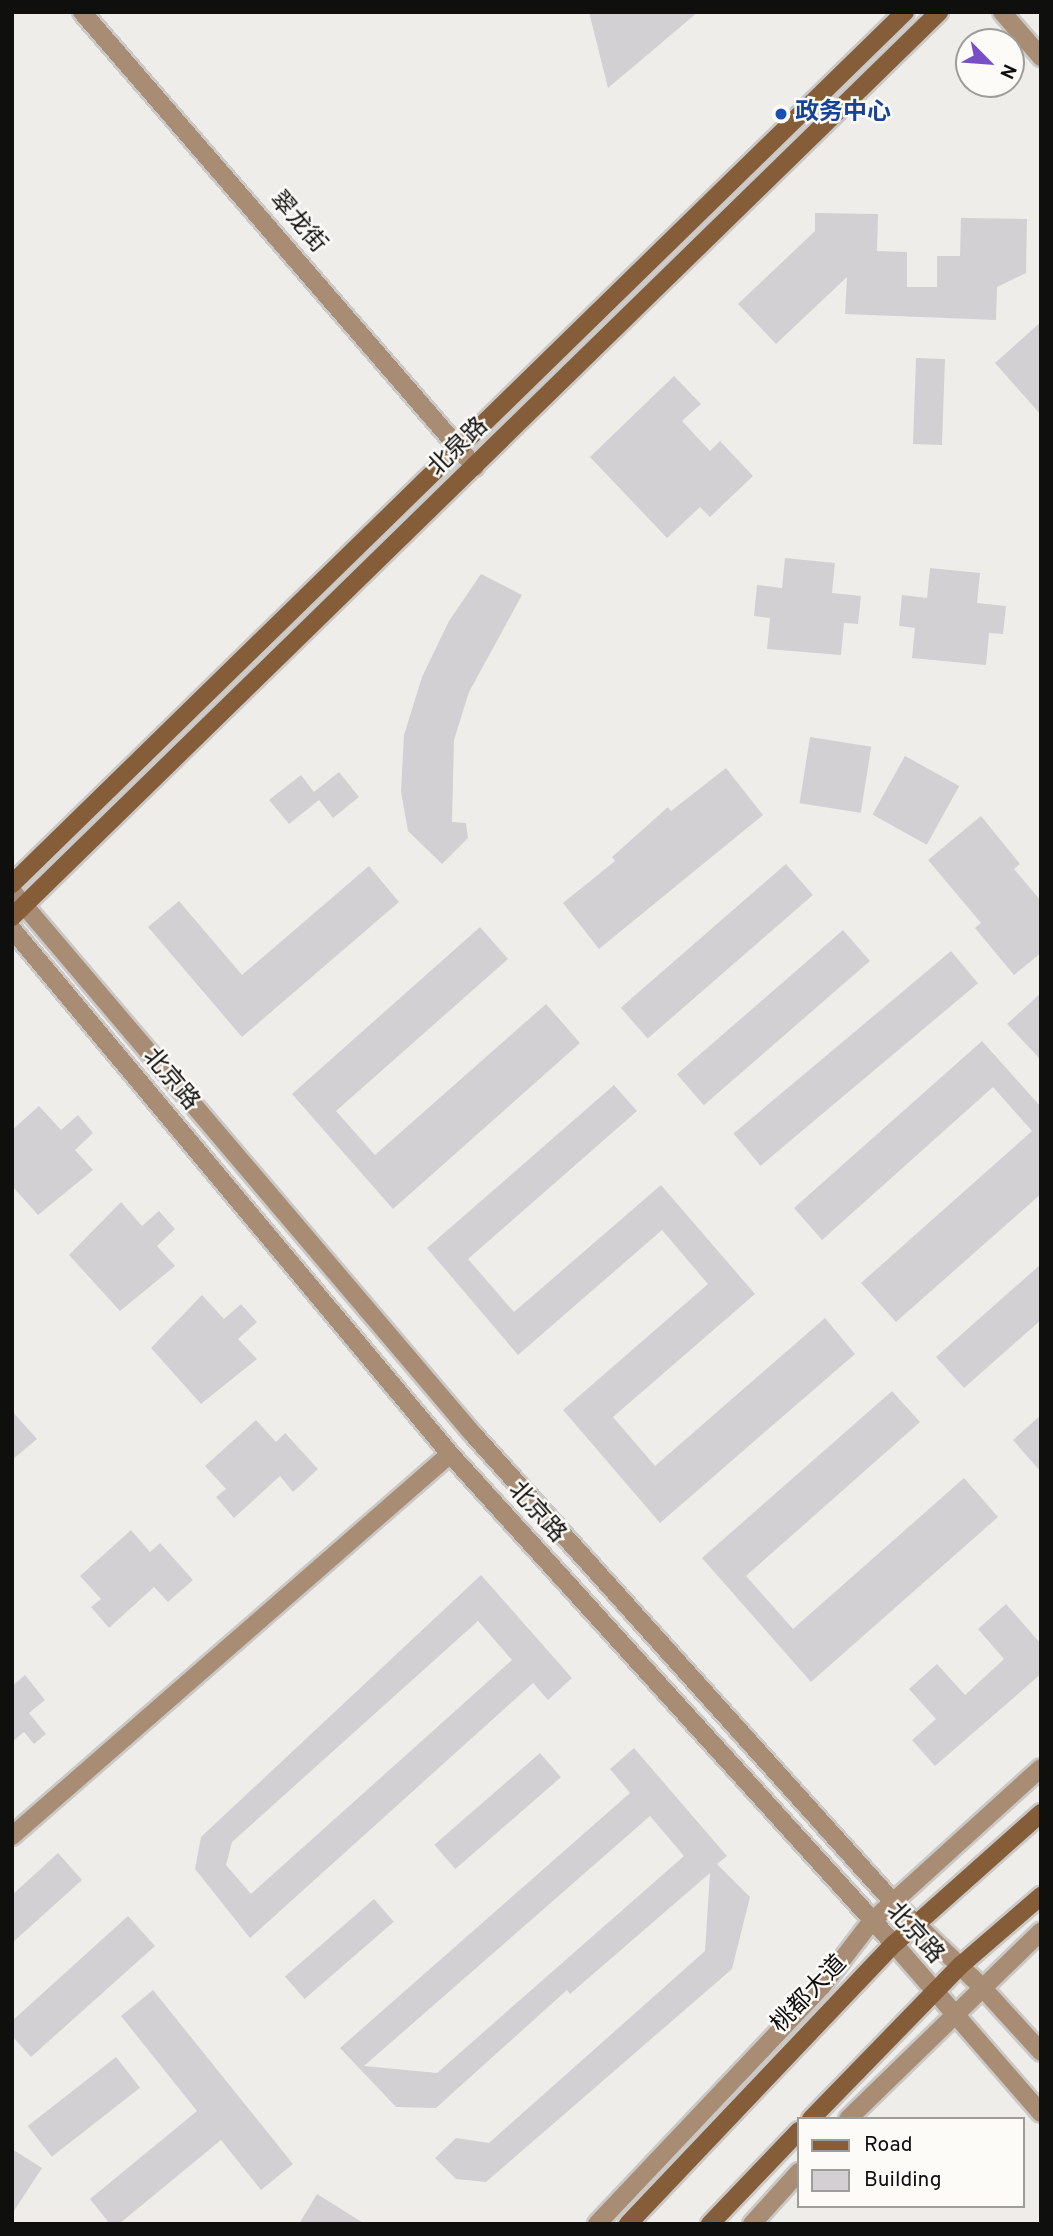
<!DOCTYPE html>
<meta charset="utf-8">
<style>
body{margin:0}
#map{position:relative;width:1053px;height:2236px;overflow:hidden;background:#efedea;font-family:Overpass,"Noto Sans SC",sans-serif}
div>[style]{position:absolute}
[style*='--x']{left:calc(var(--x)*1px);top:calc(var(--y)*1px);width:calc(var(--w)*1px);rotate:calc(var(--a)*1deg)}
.building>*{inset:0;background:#d3d0d3;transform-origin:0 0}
.roads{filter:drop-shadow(2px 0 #cbc9c7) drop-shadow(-2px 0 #cbc9c7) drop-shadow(0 2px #cbc9c7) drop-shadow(0 -2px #cbc9c7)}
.minor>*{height:18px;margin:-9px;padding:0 9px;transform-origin:9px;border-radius:9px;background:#a88d74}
.tertiary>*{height:18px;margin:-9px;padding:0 9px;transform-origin:9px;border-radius:9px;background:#a88d74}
.secondary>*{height:18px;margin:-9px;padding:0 9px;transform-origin:9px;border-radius:9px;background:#855e39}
.dots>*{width:19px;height:19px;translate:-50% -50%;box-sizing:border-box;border:4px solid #fcfbf8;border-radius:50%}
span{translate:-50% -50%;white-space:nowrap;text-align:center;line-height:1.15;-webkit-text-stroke:5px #fcfbf8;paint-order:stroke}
.transit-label{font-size:24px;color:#164399;font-weight:700}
.left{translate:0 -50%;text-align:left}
.street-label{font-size:24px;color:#0f0f0e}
.frame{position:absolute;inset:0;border:14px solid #0f0f0e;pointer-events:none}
.legend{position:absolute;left:797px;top:2117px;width:228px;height:91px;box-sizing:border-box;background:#fcfbf8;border:2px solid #9d9d9a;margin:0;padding:9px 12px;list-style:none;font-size:21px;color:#0f0f0e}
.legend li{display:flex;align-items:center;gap:14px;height:35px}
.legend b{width:35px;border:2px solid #9d9d9a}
.north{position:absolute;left:955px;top:28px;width:70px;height:70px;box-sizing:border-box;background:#fcfbf8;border:2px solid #9d9d9a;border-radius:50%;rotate:115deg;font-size:19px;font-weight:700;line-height:28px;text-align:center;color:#0f0f0e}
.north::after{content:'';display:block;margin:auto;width:24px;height:32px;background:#784fc8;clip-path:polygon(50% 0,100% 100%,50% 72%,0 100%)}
</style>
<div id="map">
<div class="building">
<i style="clip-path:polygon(589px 12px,698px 12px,608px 88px)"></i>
<i style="clip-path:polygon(815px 213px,878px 214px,877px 251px,907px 252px,907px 287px,937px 287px,937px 256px,960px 256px,961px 218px,1027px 219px,1026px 273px,997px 287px,996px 320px,845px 314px,847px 277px,776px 344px,738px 304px,815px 231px)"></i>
<i style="clip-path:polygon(1041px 322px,1041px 415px,995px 363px)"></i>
<i style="left:916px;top:358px;width:29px;height:86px;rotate:2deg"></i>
<i style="clip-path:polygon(674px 376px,701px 404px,682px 421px,710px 451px,720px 441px,753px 476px,710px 517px,700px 507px,667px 538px,590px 457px)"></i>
<i style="clip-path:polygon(785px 558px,835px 563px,832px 593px,861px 596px,858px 624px,844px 623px,841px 655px,767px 649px,770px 618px,754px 616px,757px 585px,782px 588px)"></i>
<i style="clip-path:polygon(930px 568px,980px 573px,977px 603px,1006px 606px,1003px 634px,989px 633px,986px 665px,912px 658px,915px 628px,899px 626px,902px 595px,927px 598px)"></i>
<i style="clip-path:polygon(481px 574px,522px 595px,469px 692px,454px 740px,452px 822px,466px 823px,468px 838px,442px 864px,408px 831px,401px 792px,404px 735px,422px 677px,449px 621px)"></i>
<i style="left:810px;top:737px;width:62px;height:67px;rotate:9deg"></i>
<i style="left:905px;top:756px;width:62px;height:67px;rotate:29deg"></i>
<i style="clip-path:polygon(726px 768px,763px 815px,599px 949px,563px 903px,615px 861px,612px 857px,668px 807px,671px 811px)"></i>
<i style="clip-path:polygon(339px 772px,359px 797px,333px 818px,319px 800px,289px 824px,269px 800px,301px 775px,314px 792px)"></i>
<i style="clip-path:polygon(981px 816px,1020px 864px,1014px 869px,1041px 901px,1041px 953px,1014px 975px,975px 928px,981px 923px,928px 860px)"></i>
<i style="left:786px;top:864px;width:41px;height:219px;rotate:49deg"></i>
<i style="clip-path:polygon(369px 866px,399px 902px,242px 1037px,148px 927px,179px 901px,242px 975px)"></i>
<i style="clip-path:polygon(480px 927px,508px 959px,336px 1111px,375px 1155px,546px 1004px,580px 1043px,393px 1209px,292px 1094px)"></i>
<i style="left:843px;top:930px;width:41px;height:220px;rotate:49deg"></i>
<i style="left:951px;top:951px;width:42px;height:284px;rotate:50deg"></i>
<i style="clip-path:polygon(1041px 993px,1041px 1060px,1007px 1024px)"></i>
<i style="clip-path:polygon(982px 1041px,1041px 1107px,1041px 1194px,896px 1322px,861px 1283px,1032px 1131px,993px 1087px,822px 1240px,794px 1208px)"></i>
<i style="clip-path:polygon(614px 1085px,637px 1111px,468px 1259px,514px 1312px,661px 1185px,755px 1294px,613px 1417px,655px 1466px,825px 1318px,855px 1354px,660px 1523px,563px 1410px,708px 1284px,662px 1230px,518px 1355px,427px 1248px)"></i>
<i style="clip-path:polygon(39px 1106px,61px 1130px,78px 1115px,93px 1133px,75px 1150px,93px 1170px,38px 1215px,12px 1186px,12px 1130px)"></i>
<i style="clip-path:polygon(121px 1202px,142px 1226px,159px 1211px,175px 1229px,157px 1246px,175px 1266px,120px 1311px,69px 1255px)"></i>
<i style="clip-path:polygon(1041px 1264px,1041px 1320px,964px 1388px,936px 1357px)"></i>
<i style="clip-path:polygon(202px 1295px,224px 1319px,241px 1304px,257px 1322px,238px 1339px,257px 1359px,201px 1404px,151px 1348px)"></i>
<i style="clip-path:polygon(892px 1391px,920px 1422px,746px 1576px,793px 1629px,964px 1478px,998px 1517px,811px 1682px,702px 1558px)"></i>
<i style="clip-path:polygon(12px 1411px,37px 1439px,12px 1460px)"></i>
<i style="clip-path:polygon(1041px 1415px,1041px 1472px,1013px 1440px)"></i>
<i style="clip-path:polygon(256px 1420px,276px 1442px,285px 1433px,318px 1469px,293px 1492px,280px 1476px,234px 1518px,216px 1497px,226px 1489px,205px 1466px)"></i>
<i style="clip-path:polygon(131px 1530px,150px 1552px,160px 1543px,193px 1580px,168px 1602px,154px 1587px,109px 1628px,91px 1607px,101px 1599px,80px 1576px)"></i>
<i style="clip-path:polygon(evenodd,481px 1575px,572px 1678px,548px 1700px,533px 1683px,250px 1938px,195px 1869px,201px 1837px,481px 1575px,478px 1621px,512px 1660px,251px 1894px,226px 1865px,232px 1842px,478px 1621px)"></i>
<i style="clip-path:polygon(1006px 1604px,1041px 1644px,1041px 1674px,935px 1766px,912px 1740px,936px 1719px,909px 1689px,937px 1664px,965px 1695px,1004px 1659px,978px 1629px)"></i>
<i style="clip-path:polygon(25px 1675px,45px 1700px,29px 1713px,46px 1734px,34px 1744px,24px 1732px,12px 1742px,12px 1686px)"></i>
<i style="clip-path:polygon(evenodd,634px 1748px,727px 1856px,717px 1864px,750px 1897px,732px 1969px,486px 2182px,456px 2179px,435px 2158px,456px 2138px,489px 2143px,705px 1951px,710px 1873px,570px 1994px,567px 1990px,436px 2108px,396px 2107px,340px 2048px,630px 1793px,610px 1769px,634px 1748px,650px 1816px,684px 1856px,437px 2073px,364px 2066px,650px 1816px)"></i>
<i style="left:540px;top:1753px;width:32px;height:140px;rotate:49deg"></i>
<i style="clip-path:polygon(58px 1853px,82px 1880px,12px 1943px,12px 1895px)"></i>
<i style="left:374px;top:1899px;width:30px;height:118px;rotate:49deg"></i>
<i style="clip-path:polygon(128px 1916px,155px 1946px,31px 2057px,12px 2036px,12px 2021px)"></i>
<i style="clip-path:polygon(153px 1990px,293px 2164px,261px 2190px,221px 2140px,119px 2224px,110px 2224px,90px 2199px,197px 2111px,121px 2016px)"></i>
<i style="left:116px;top:2057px;width:39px;height:112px;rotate:52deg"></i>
<i style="clip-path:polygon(12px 2149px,42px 2168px,12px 2214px)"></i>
<i style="clip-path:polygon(317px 2194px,365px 2224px,299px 2224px)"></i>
</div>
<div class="roads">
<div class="minor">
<i style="--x:82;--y:12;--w:601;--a:49.18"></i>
<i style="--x:1002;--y:12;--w:60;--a:49.1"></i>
<i style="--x:12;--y:1836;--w:581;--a:-41.09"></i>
<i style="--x:848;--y:2119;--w:269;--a:-44.2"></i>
<i style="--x:597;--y:2224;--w:328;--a:-46.6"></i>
<i style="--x:822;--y:1986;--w:81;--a:-52.6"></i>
<i style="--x:871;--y:1922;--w:229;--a:-42.2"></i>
<i style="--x:752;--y:2224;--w:70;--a:-47.9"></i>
</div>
<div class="tertiary">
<i style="--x:12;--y:891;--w:711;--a:49.68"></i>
<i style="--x:472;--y:1433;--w:630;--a:48.09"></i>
<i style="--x:893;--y:1902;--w:122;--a:43.7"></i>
<i style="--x:981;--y:1986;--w:89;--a:47.7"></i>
<i style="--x:12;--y:929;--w:684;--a:50.16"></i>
<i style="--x:450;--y:1454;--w:661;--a:47.82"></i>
<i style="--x:894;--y:1944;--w:224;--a:49"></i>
</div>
<div class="secondary">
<i style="--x:12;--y:884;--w:1248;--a:-44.32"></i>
<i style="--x:12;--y:917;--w:1296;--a:-44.31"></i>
<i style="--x:811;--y:2119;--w:215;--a:-45.8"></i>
<i style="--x:961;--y:1965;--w:106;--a:-40.8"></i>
<i style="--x:628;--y:2224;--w:386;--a:-46.5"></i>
<i style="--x:894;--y:1944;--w:197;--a:-41.7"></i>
<i style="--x:710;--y:2224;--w:129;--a:-46.3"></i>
</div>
</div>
<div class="dots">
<i style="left:781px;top:114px;background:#1a4fb4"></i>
</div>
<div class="transit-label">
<span class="left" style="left:795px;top:114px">政务中心</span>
</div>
<div class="street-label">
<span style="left:297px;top:223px;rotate:49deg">翠龙街</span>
<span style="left:459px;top:448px;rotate:-44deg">北泉路</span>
<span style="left:170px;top:1080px;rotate:50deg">北京路</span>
<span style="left:536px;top:1513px;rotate:48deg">北京路</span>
<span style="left:914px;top:1934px;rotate:48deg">北京路</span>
<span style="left:810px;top:1995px;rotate:-46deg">桃都大道</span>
</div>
<div class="frame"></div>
<ul class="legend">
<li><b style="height:9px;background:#855e39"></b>Road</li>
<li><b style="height:19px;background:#d3d0d3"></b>Building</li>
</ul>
<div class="north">N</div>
</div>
